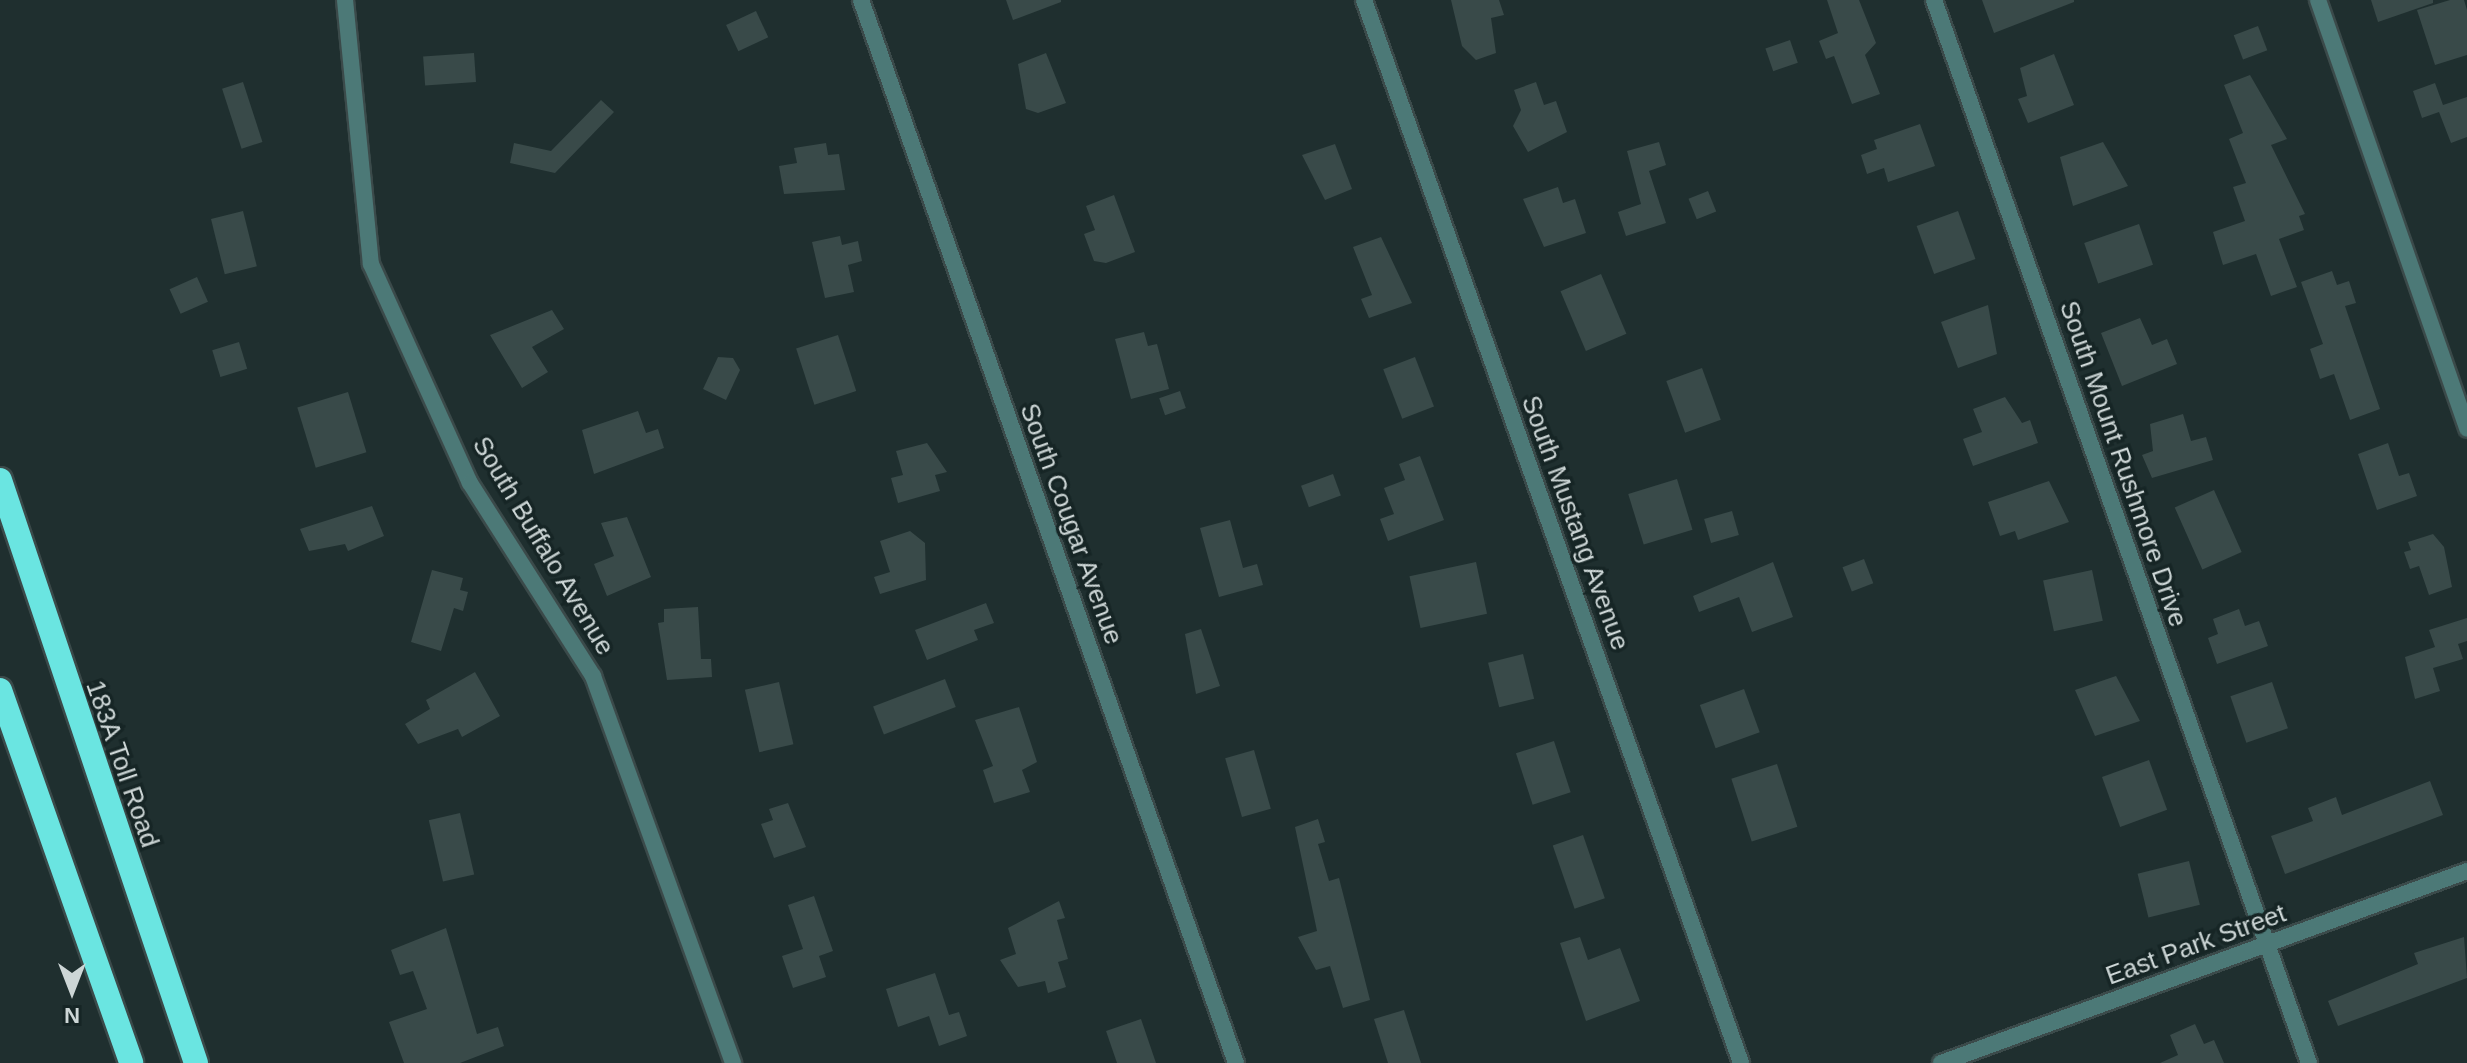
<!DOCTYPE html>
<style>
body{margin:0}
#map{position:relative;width:2467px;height:1063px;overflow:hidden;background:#1f2f2f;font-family:Helvetica,sans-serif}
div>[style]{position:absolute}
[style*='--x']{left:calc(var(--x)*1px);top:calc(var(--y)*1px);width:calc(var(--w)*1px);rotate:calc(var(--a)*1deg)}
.building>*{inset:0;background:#394a49;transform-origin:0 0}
.roads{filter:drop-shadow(2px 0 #3b4a4a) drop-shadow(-2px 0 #3b4a4a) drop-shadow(0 2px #3b4a4a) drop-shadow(0 -2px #3b4a4a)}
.minor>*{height:16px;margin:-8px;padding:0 8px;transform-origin:8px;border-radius:8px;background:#4c7977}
.tertiary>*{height:16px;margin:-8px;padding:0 8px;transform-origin:8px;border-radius:8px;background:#4c7977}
.motorway>*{height:24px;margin:-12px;padding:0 12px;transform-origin:12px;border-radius:12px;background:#6ae5e1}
span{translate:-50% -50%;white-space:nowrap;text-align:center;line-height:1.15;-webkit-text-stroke:7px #162525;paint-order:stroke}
.street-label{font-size:26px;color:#cdd6d6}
.north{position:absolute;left:32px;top:951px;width:80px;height:80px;-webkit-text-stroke:6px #162525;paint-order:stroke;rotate:180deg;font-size:22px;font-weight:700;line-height:32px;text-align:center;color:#cdd6d6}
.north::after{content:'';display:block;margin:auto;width:28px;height:36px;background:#cdd6d6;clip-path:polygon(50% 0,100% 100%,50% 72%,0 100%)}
</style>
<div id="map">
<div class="building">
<i style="clip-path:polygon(1006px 0,1061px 0,1061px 2px,1013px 20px)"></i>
<i style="clip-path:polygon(1451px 0,1499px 0,1504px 15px,1491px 18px,1496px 53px,1476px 60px,1462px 46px)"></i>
<i style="clip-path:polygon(1827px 0,1859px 0,1876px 43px,1865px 55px,1880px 94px,1852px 104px,1834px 56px,1826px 59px,1819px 41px,1838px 33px)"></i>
<i style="clip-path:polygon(1982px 0,2074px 0,2074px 2px,1994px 33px)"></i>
<i style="clip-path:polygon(2371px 0,2433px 0,2433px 3px,2378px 22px)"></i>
<i style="clip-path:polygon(2450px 0,2464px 0,2467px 10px,2467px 55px,2435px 65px,2417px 10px)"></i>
<i style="left:756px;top:11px;width:29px;height:33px;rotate:65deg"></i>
<i style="left:2258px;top:26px;width:26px;height:26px;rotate:69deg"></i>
<i style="left:1790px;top:40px;width:24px;height:26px;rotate:71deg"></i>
<i style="left:474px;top:53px;width:29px;height:51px;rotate:86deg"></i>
<i style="clip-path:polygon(1046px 53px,1066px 103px,1038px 113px,1026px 109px,1018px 64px)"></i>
<i style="clip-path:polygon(2054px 54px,2074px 105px,2028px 123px,2018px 99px,2027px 96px,2020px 68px)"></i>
<i style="clip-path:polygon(2250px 75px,2287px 139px,2271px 145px,2305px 214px,2299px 216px,2304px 230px,2279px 239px,2297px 287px,2271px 296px,2256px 254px,2223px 265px,2213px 232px,2245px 221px,2233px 187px,2246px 183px,2229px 139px,2243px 133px,2224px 85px)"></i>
<i style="left:243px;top:82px;width:63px;height:22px;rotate:72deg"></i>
<i style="clip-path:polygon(1536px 82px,1544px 105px,1556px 101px,1567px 132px,1528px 152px,1513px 126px,1521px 110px,1514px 90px)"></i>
<i style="clip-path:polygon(2435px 83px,2443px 105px,2467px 97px,2467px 137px,2451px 143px,2439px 112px,2422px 118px,2413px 91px)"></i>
<i style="clip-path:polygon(601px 100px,614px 112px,555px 173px,510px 163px,514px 143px,551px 151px)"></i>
<i style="clip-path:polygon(1920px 124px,1935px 166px,1888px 182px,1884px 168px,1867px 174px,1861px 155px,1877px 149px,1874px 140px)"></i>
<i style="clip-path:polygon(1659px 142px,1666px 165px,1649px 171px,1666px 223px,1626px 236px,1618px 212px,1641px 204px,1627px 151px)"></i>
<i style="clip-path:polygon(2103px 142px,2128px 186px,2073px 206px,2060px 157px)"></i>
<i style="clip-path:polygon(826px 143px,828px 155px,839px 154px,845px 190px,784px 194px,779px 166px,797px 163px,794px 148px)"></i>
<i style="clip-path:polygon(1335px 144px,1352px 189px,1325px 200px,1302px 155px)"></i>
<i style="clip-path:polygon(1558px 187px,1563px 203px,1575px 199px,1586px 233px,1544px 247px,1523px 199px)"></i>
<i style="left:1708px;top:191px;width:22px;height:21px;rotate:68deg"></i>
<i style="clip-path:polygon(1114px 195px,1135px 252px,1106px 263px,1094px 261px,1084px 234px,1095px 230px,1086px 206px)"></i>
<i style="left:243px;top:211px;width:57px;height:33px;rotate:76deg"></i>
<i style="left:1958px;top:211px;width:51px;height:44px;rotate:70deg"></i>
<i style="left:2139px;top:224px;width:43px;height:58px;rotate:71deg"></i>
<i style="clip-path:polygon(840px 236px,842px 245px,858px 241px,862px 261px,848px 265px,854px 292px,825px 298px,812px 242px)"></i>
<i style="clip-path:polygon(1381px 237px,1412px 303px,1369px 318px,1361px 299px,1372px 295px,1353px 247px)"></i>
<i style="clip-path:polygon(2332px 271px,2337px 285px,2349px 281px,2356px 303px,2345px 306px,2380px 409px,2350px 420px,2334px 374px,2320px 379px,2310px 349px,2323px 344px,2301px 282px)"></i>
<i style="left:1601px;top:274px;width:65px;height:44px;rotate:67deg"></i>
<i style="left:197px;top:277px;width:27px;height:30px;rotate:66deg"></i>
<i style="clip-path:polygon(1988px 305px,1997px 354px,1958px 368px,1941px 322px)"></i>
<i style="clip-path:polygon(552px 310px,564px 329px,532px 347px,548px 372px,522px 388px,490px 335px)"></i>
<i style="clip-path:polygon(2140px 318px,2152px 345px,2167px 339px,2177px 364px,2122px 386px,2101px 333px)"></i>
<i style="clip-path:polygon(1144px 332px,1148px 346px,1157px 344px,1169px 389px,1131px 399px,1115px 339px)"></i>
<i style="left:838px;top:335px;width:59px;height:44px;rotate:72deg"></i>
<i style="left:239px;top:342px;width:28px;height:28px;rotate:73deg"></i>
<i style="clip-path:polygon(718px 357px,733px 358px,740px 370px,726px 400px,703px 389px)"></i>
<i style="left:1415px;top:357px;width:53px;height:34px;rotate:69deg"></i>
<i style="left:1702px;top:368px;width:55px;height:38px;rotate:70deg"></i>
<i style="left:1180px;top:391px;width:18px;height:22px;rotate:71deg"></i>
<i style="left:348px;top:392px;width:63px;height:53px;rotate:73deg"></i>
<i style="clip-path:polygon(2005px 397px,2022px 423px,2030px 420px,2038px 443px,1973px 466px,1963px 439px,1982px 432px,1973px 409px)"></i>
<i style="clip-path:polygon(638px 411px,646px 433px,658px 429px,664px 448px,594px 474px,582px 430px)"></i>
<i style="clip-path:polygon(2183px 414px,2191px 441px,2206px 437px,2213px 460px,2152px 478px,2142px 455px,2153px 451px,2150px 424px)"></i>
<i style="clip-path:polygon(927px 443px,947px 472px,935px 475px,940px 491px,898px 503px,891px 478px,903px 475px,896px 451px)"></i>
<i style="clip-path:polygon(2388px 443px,2399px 476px,2409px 473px,2417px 496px,2377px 510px,2358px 454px)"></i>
<i style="clip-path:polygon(1420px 456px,1444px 520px,1388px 541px,1380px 519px,1394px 514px,1384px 488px,1405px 480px,1399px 464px)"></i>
<i style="left:1333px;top:474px;width:23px;height:34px;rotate:70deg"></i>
<i style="left:1677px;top:479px;width:53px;height:51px;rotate:73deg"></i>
<i style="clip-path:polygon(2049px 481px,2069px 522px,2018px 540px,2015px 531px,2000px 536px,1988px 502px)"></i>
<i style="left:2214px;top:490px;width:68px;height:43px;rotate:66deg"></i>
<i style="clip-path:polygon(372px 506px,384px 536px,348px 551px,345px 544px,309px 551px,300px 529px)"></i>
<i style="left:1732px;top:511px;width:25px;height:29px;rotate:74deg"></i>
<i style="clip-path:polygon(627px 517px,651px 577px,607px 596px,594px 564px,614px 556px,601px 523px)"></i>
<i style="clip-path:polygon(1230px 520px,1243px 568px,1257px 564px,1263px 585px,1219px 597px,1200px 528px)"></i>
<i style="clip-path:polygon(910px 531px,925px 543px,926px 580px,880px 594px,874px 577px,890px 572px,880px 541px)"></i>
<i style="clip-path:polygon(2433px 534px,2444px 547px,2452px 587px,2429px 595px,2419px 566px,2410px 569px,2404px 552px,2411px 550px,2408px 542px)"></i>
<i style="left:1864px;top:559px;width:26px;height:23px;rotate:69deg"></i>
<i style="left:1476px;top:562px;width:53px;height:68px;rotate:78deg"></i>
<i style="clip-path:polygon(1773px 562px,1793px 617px,1752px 632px,1739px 597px,1699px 612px,1693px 596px)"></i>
<i style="clip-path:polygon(432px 570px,463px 578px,460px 590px,468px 592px,463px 611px,454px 608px,441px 651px,411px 642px)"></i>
<i style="left:2092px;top:570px;width:52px;height:50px;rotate:78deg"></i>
<i style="clip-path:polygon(986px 603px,994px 623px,974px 630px,978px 640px,927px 660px,915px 630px)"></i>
<i style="clip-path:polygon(698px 607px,701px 659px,711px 659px,712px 677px,667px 680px,658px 623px,664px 622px,664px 609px)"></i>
<i style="clip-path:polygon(2239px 609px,2245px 626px,2259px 621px,2268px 646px,2217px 664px,2208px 638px,2218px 634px,2213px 619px)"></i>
<i style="clip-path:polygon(2467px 618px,2467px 641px,2458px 644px,2463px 659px,2433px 668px,2440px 691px,2415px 699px,2405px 657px,2435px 647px,2429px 630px)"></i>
<i style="clip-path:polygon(1201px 629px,1220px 686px,1196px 694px,1185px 634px)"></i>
<i style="left:1523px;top:654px;width:46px;height:36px;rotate:76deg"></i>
<i style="clip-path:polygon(475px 672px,500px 716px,462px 737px,458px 729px,418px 744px,405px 724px,430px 709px,426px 700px)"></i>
<i style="clip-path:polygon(2116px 676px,2140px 721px,2095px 736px,2075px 690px)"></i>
<i style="left:945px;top:679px;width:30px;height:77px;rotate:69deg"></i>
<i style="left:779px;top:682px;width:64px;height:35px;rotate:77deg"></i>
<i style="left:2272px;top:682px;width:49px;height:44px;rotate:71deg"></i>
<i style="left:1744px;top:689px;width:46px;height:47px;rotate:70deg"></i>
<i style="clip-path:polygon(1019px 707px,1037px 762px,1022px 770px,1030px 792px,994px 803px,983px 770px,993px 766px,975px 720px)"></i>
<i style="left:1554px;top:741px;width:54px;height:40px;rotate:72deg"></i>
<i style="left:1254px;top:750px;width:61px;height:30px;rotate:74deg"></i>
<i style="left:2149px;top:760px;width:53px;height:50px;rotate:70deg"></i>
<i style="left:1777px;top:764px;width:66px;height:48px;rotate:72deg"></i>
<i style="clip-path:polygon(2430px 781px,2443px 815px,2285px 874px,2271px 836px,2313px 821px,2308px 808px,2336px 797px,2342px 815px)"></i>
<i style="clip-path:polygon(788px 803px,806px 847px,774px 858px,761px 824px,773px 820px,769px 809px)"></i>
<i style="left:460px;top:813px;width:63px;height:32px;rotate:77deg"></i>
<i style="clip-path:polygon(1318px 819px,1325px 842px,1318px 844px,1329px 881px,1339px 878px,1370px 1000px,1343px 1008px,1330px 966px,1316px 970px,1298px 937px,1317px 931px,1295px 827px)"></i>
<i style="left:1583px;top:835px;width:67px;height:32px;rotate:71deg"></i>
<i style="left:2189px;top:861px;width:45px;height:53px;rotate:76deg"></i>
<i style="clip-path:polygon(814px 896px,833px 951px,819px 956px,826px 977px,793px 988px,782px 956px,803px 949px,788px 905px)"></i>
<i style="clip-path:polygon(1059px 901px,1065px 918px,1057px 920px,1068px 959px,1058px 962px,1066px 987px,1048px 993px,1045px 981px,1018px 987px,1000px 960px,1016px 954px,1008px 928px)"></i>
<i style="clip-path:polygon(446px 928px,477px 1034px,498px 1027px,504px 1046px,460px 1063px,404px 1063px,389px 1022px,427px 1009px,413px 971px,400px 975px,391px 950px)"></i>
<i style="clip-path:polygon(1580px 937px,1588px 960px,1620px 948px,1640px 1001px,1586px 1021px,1560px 943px)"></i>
<i style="clip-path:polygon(2464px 937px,2467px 978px,2338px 1026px,2328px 1001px,2418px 964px,2414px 953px)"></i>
<i style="clip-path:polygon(935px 973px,949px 1015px,959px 1012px,967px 1036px,939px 1046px,929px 1016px,898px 1027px,886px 989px)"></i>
<i style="clip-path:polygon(1404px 1010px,1421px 1063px,1388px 1063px,1374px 1019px)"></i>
<i style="clip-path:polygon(1141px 1019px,1156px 1063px,1117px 1063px,1106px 1031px)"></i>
<i style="clip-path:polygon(2195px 1024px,2204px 1044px,2214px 1040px,2224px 1063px,2160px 1063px,2178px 1055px,2170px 1035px)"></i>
</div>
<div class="roads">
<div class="minor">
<i style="--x:345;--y:0;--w:265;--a:84.4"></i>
<i style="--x:371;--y:264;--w:240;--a:65.7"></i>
<i style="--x:470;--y:483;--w:229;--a:57.5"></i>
<i style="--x:593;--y:676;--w:412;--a:70.1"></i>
<i style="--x:1364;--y:0;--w:1128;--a:70.47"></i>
<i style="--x:1934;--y:0;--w:1127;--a:70.57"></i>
<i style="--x:2318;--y:0;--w:454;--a:70.8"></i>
</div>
<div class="tertiary">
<i style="--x:861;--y:0;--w:1127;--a:70.57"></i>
<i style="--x:1941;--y:1063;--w:560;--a:-20.05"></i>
</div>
<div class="motorway">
<i style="--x:0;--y:480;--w:615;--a:71.42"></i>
<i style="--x:0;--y:690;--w:395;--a:70.6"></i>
</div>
</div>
<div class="street-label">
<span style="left:2123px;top:464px;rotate:71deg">South Mount Rushmore Drive</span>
<span style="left:1575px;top:523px;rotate:70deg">South Mustang Avenue</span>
<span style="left:1071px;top:524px;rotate:70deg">South Cougar Avenue</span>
<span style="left:543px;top:546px;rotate:59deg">South Buffalo Avenue</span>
<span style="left:122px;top:764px;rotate:71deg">183A Toll Road</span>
<span style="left:2196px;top:945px;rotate:-20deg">East Park Street</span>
</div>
<div class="north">N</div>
</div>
